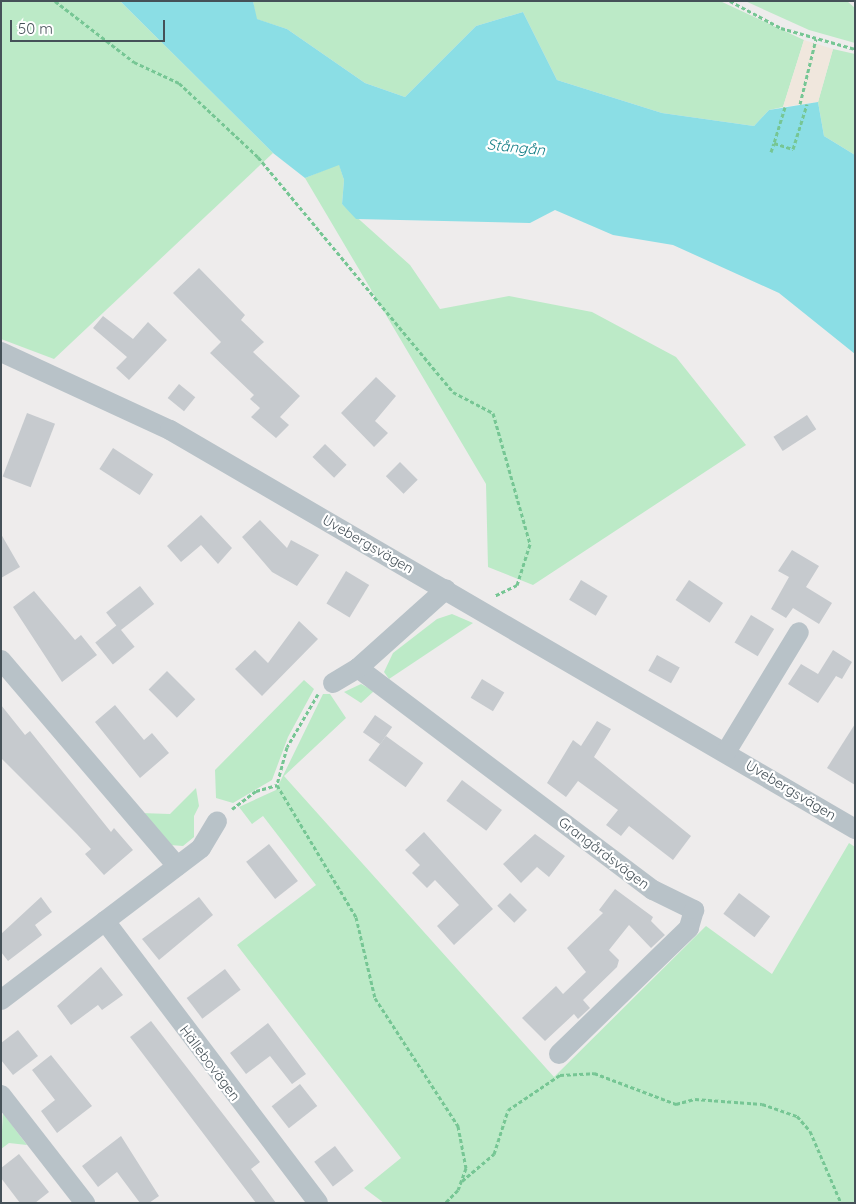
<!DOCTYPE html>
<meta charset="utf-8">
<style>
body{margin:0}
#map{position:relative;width:856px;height:1204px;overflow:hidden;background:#eeecec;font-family:Quicksand,sans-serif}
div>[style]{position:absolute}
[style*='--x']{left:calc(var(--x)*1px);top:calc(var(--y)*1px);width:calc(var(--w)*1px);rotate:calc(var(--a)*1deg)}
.green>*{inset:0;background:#bceac7}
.sand>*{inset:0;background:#f0e7dd}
.water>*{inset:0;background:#8bdee5}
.building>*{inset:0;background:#c6cace;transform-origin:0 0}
.path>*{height:3px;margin-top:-1.5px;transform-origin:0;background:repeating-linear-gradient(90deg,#76c694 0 4px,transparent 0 6.5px)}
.street>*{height:20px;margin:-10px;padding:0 10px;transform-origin:10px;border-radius:10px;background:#b8c2c8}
span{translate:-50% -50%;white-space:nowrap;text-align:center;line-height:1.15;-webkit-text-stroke:4.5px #fff;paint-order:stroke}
.street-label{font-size:14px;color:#455158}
.water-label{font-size:15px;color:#147e86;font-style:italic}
.frame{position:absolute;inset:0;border:2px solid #455158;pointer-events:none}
.scale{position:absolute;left:10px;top:20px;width:155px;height:22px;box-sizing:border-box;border:2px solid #455158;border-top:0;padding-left:6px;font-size:15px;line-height:18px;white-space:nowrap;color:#455158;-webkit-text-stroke:4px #fff;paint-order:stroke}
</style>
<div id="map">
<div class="green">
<i style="clip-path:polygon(1px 1px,120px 1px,273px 153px,54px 359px,1px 339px)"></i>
<i style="clip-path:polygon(253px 1px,720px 1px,804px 40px,783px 107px,769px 110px,754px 126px,662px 113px,557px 80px,523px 12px,476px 26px,405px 97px,365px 83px,287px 29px,256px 19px)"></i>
<i style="clip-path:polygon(745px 1px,847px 1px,855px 8px,855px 43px,809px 30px)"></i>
<i style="clip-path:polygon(833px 49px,855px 54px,855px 155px,824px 136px,818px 102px)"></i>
<i style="clip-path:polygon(339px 164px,344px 180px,342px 204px,410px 265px,440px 309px,509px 296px,592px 312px,676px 357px,746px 445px,533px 585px,488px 567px,486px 484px,305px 178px)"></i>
<i style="clip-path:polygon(452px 614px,473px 623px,389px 679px,384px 672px,393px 653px,437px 619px)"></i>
<i style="clip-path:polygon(304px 680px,314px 689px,288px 737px,272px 780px,233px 803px,216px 798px,215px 770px)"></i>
<i style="clip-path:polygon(361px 684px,374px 691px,361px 703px,344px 692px)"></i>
<i style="clip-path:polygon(323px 694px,330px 694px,346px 718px,284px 776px,554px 1077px,706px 926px,772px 974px,849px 843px,855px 847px,855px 1203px,384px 1203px,364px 1188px,401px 1158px,237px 945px,316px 885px,263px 816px,252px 824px,239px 807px,276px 790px)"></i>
<i style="clip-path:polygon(196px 788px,199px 806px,194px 816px,194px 837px,183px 846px,170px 845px,140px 813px,170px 814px)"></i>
<i style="clip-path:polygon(3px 1113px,27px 1145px,9px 1143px,1px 1149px)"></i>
</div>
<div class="sand">
<i style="clip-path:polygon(804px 40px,833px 49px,818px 102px,783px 107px)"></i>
</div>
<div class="water">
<i style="clip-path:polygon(120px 1px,253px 1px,257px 19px,287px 29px,365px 83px,405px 97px,476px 26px,523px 12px,557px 80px,662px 113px,754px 126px,769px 110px,818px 102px,824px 136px,855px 155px,855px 354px,779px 293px,673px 245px,613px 235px,555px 210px,530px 223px,356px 219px,342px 204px,344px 180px,339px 165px,305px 178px,273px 153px)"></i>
</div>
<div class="building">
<i style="clip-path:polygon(199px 268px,245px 315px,241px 320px,264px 342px,253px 352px,300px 396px,280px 417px,289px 425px,276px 438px,251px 417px,260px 408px,250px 399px,254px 395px,210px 353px,221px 342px,173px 293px)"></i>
<i style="clip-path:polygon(103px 316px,133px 339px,148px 322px,167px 340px,129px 380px,116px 368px,127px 357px,93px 328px)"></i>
<i style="clip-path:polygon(376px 377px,396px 396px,375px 421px,388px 433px,374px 447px,341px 413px)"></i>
<i style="left:179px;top:384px;width:21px;height:18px;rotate:39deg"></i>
<i style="left:27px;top:413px;width:30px;height:68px;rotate:21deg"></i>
<i style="left:807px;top:415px;width:17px;height:40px;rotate:57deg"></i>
<i style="left:325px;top:444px;width:30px;height:18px;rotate:44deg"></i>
<i style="left:113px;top:448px;width:48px;height:25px;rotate:33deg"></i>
<i style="left:400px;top:462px;width:25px;height:20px;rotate:45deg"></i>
<i style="clip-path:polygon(201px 515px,232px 548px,218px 564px,201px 545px,181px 562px,167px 546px)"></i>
<i style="clip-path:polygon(260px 520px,287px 548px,291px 540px,319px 555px,297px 586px,272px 572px,242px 537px)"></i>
<i style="clip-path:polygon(1px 534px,20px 567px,1px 578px)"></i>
<i style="clip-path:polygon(792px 550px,819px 566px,806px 587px,832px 603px,819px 624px,793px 608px,786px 618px,771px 609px,789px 577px,778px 571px)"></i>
<i style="left:346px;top:571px;width:27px;height:38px;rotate:31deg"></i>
<i style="left:581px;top:580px;width:31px;height:23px;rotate:31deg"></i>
<i style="left:689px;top:580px;width:41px;height:24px;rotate:34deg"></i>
<i style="left:140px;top:586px;width:23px;height:43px;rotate:52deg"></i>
<i style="clip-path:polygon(34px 591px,75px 640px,81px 635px,97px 655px,62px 682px,13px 607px)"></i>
<i style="left:751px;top:615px;width:27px;height:32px;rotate:31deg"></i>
<i style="clip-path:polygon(299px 621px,318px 639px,262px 696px,235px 669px,255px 650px,268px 663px)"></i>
<i style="left:117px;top:625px;width:28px;height:28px;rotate:51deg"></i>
<i style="clip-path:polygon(833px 650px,852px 662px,842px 679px,836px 676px,818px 703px,788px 684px,801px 664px,818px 674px)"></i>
<i style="left:657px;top:655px;width:26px;height:18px;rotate:29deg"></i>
<i style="left:167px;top:671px;width:40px;height:26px;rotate:45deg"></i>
<i style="left:482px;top:679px;width:26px;height:22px;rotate:31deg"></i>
<i style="clip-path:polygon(1px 705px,25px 735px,30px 731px,111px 832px,114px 828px,133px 850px,104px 875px,85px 854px,91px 849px,77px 834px,1px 758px)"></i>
<i style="clip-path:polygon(115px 705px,144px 740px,152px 733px,169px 753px,140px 778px,95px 722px)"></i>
<i style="left:375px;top:715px;width:21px;height:21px;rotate:35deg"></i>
<i style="clip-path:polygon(597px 721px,611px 729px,594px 757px,691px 836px,673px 860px,629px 826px,621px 836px,606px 825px,618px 810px,578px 781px,566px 797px,547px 783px,573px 740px,581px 746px)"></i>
<i style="clip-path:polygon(855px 724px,855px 785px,827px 768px)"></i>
<i style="left:386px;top:736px;width:46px;height:30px;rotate:36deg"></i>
<i style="left:462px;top:780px;width:50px;height:26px;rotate:37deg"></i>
<i style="clip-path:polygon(424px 832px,493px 909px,454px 945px,437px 926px,459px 905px,435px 880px,427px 888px,412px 873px,420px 865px,405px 850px)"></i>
<i style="clip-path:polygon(535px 834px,565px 856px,549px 877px,537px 867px,521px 883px,503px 864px)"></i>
<i style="left:269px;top:844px;width:47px;height:29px;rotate:52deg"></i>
<i style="clip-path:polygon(615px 889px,653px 917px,651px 921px,665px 935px,651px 948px,629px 925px,609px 950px,619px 960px,617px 967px,583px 1000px,590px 1008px,578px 1019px,574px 1014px,545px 1041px,522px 1018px,556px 986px,563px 994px,586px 972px,567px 948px,603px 913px,599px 910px)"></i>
<i style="left:510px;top:893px;width:24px;height:18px;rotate:45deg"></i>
<i style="left:739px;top:893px;width:39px;height:26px;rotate:37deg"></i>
<i style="clip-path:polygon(41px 897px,52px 912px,35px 925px,42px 935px,8px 961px,1px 952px,1px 934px)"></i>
<i style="clip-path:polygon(199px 897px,213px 915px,159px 960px,142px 939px)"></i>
<i style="clip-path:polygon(101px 967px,123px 995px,102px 1010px,98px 1005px,71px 1025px,57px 1006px)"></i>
<i style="left:225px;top:969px;width:26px;height:48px;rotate:53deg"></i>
<i style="clip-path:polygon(151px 1021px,260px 1162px,251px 1169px,276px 1203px,256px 1203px,130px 1037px)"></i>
<i style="clip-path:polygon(268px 1023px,306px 1074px,292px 1084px,270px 1056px,246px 1074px,230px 1053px)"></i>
<i style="clip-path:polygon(18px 1030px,38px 1056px,13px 1075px,1px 1060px,1px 1043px)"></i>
<i style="clip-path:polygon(51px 1055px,92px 1106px,57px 1133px,41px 1111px,55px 1100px,32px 1070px)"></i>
<i style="left:300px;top:1084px;width:28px;height:36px;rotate:52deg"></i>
<i style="clip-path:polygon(121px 1136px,159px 1196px,149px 1203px,140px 1203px,117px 1172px,98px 1187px,82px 1166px)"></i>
<i style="left:335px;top:1146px;width:31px;height:26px;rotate:53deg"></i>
<i style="clip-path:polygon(19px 1154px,49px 1192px,35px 1203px,20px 1203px,1px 1178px,1px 1168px)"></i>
</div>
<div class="path">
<i style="--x:55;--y:1;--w:100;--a:37.7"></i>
<i style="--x:134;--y:62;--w:50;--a:25"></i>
<i style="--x:179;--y:83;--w:108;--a:43.1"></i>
<i style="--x:258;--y:157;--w:305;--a:50.3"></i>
<i style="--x:453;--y:392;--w:45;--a:27.7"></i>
<i style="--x:493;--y:413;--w:136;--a:74.2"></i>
<i style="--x:530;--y:544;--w:43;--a:107.6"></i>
<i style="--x:517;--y:585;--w:25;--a:154"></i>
<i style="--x:730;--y:1;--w:58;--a:27.9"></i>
<i style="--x:781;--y:28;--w:77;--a:15.8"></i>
<i style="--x:800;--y:104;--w:67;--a:-76.2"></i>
<i style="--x:785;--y:107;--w:38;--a:107"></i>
<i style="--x:774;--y:143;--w:20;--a:18"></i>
<i style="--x:793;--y:149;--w:47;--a:-72.7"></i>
<i style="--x:771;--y:152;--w:9;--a:-72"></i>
<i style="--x:318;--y:694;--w:61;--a:120.3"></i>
<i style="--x:287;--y:747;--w:39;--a:105"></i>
<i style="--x:277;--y:785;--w:154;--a:59.1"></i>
<i style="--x:356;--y:917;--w:83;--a:76.8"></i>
<i style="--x:375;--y:998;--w:153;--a:57"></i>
<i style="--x:458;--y:1126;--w:43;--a:79.2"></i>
<i style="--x:466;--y:1168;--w:23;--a:110"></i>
<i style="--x:458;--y:1190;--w:18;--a:135"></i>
<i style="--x:232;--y:809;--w:30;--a:-37"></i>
<i style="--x:256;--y:791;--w:22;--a:-16"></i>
<i style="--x:462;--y:1181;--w:42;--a:-40.2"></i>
<i style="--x:494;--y:1154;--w:46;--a:-72.3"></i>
<i style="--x:508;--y:1110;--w:63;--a:-33.9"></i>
<i style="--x:560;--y:1075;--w:34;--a:-3"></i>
<i style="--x:594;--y:1073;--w:88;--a:20.7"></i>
<i style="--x:676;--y:1104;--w:20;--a:-15"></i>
<i style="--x:695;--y:1099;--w:67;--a:4.3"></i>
<i style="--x:762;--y:1104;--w:37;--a:19"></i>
<i style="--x:797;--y:1116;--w:20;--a:49"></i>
<i style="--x:810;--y:1131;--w:78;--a:66.7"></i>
</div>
<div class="street">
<i style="--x:1;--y:352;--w:186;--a:24.8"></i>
<i style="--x:170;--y:430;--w:793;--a:30.22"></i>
<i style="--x:1;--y:660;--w:271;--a:49.5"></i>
<i style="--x:358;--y:668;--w:369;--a:37"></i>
<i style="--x:653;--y:890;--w:46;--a:26"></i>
<i style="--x:694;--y:910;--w:19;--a:106"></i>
<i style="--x:689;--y:928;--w:181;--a:135.9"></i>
<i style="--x:333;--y:683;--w:29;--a:-31"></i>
<i style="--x:358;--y:668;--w:118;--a:-41.9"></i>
<i style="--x:726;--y:752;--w:140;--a:-58.7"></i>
<i style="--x:105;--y:921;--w:353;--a:52.9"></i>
<i style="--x:1;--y:1000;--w:251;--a:-37.2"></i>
<i style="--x:201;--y:848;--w:31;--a:-59"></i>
<i style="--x:1;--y:1095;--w:137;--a:52.1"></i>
</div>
<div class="street-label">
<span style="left:368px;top:544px;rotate:30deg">Uvebergsvägen</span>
<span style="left:791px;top:790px;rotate:31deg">Uvebergsvägen</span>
<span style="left:604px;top:853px;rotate:37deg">Grangårdsvägen</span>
<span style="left:210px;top:1063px;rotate:53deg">Hällebovägen</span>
</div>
<div class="water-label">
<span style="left:516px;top:147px;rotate:6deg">Stångån</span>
</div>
<div class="frame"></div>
<div class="scale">50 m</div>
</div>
